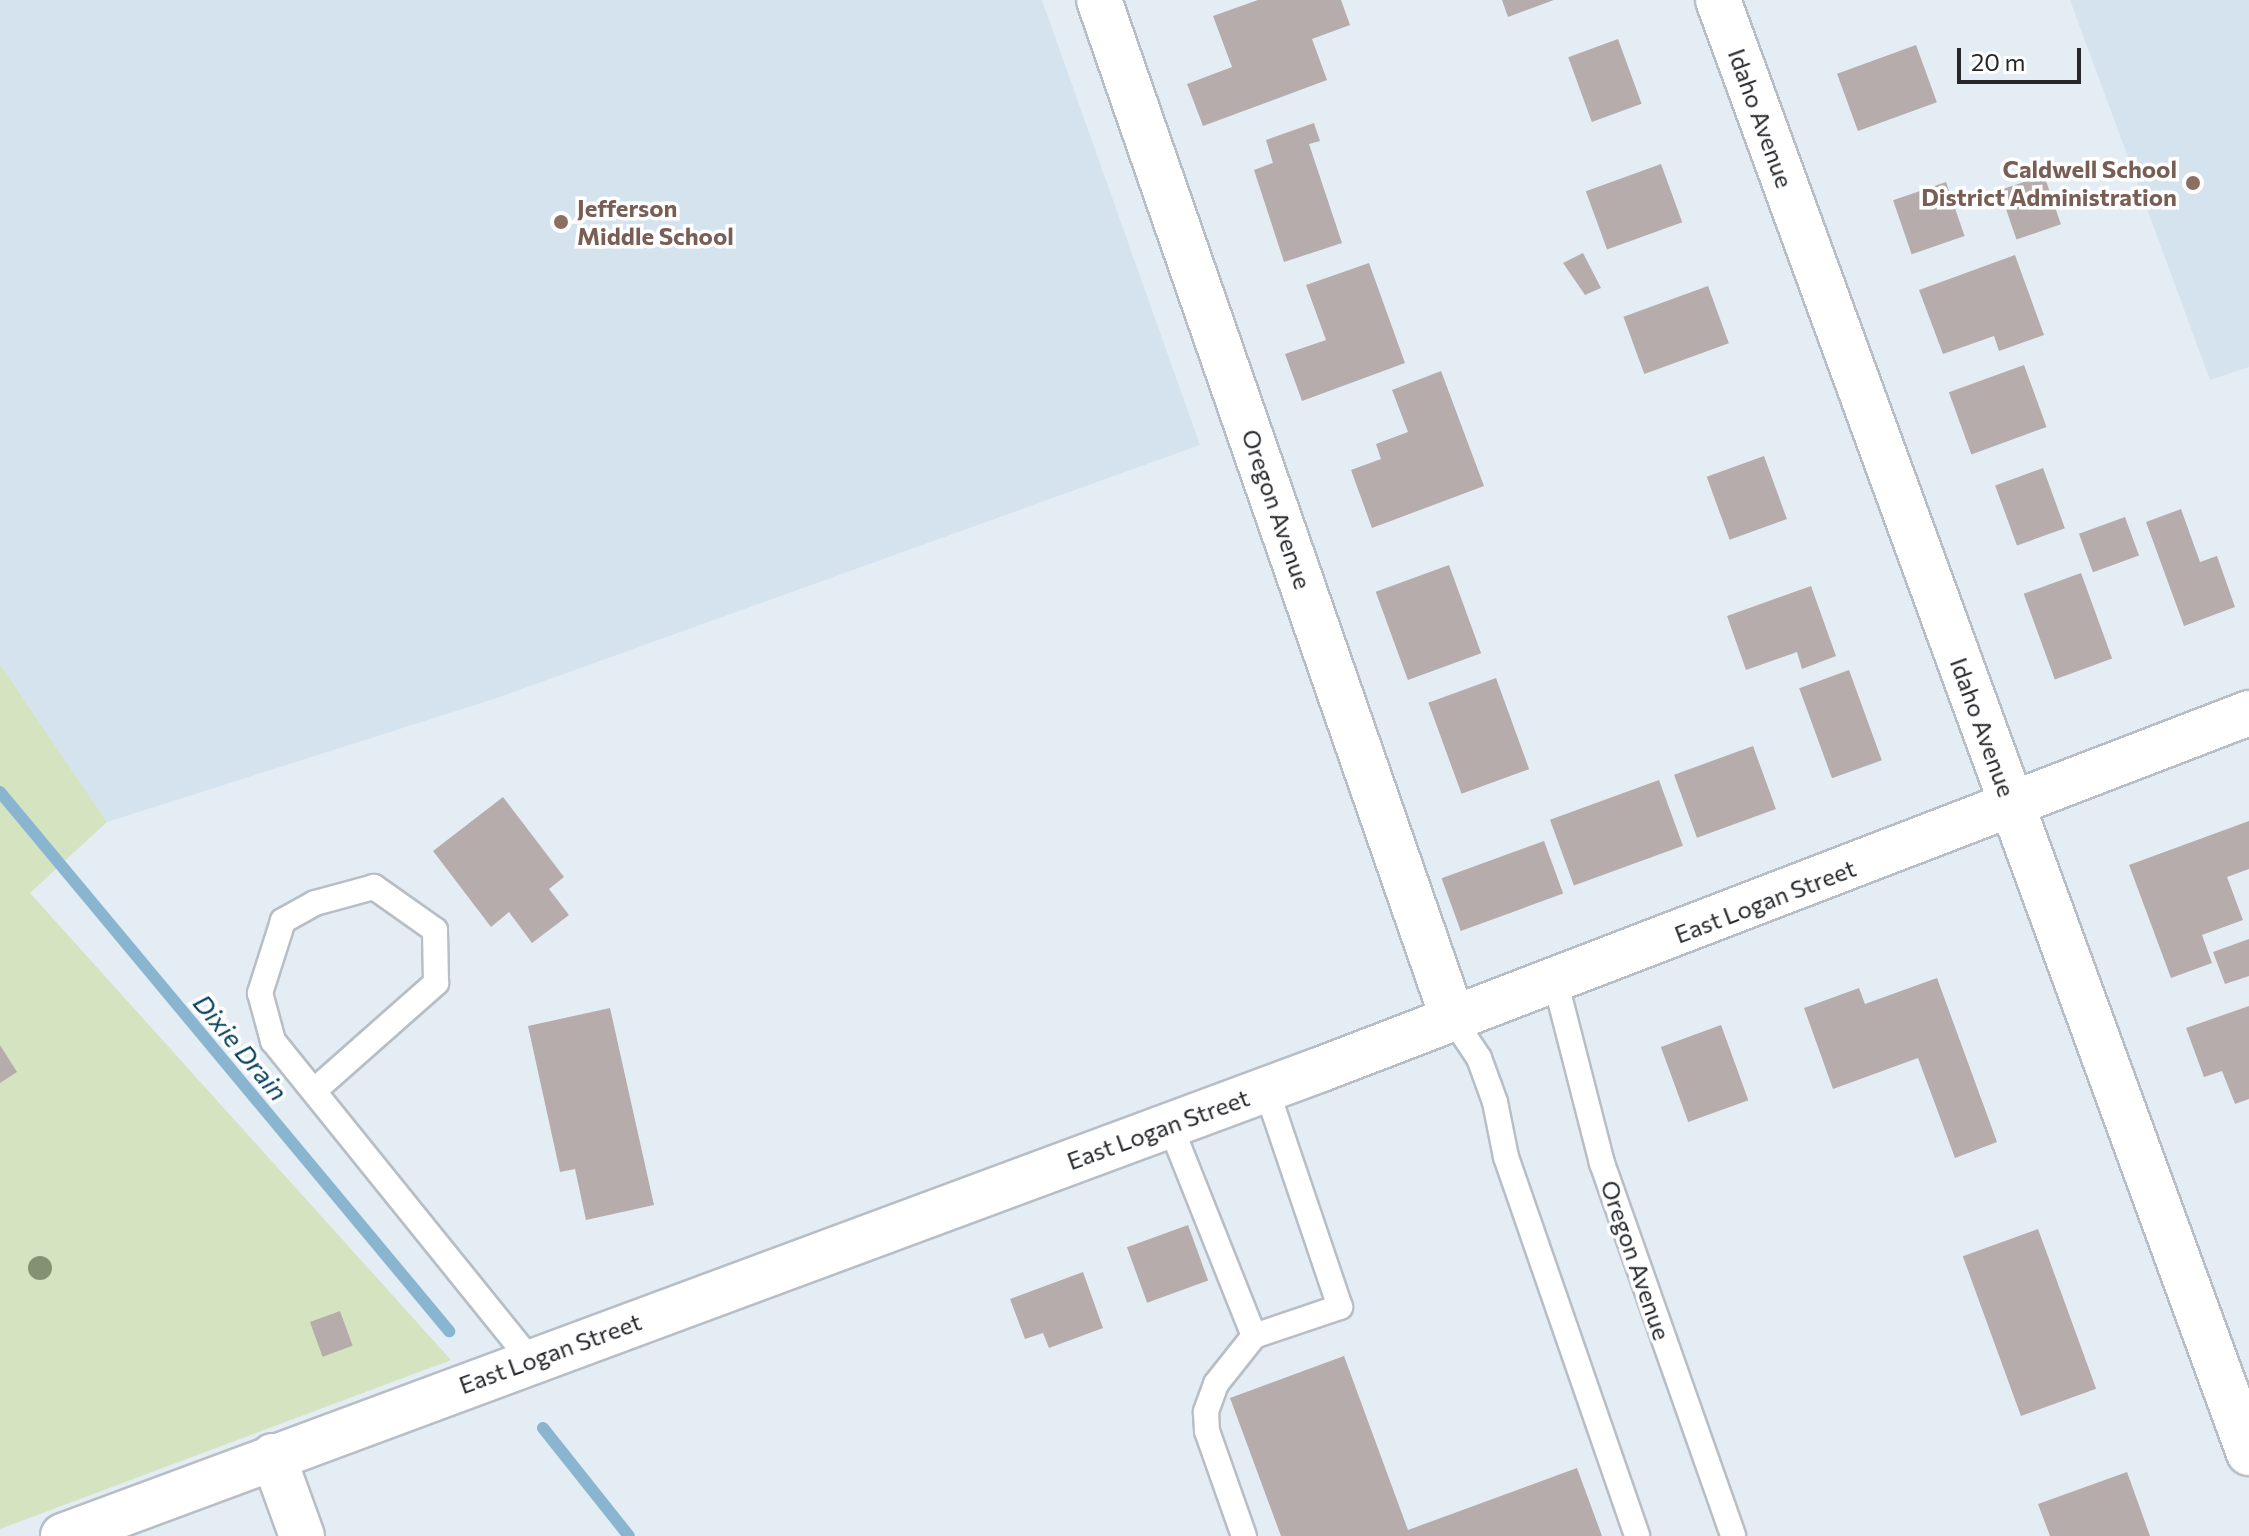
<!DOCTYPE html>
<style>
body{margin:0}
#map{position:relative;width:2249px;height:1536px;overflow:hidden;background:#e5edf4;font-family:Commissioner,sans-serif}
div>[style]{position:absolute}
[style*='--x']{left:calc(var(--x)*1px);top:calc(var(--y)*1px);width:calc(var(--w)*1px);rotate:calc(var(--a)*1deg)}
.built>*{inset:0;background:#d5e3ef}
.green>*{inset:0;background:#d4e4c1}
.stream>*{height:12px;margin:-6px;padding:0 6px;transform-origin:6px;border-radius:6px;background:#89b5d0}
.building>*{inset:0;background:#b6acab;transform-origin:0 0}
.roads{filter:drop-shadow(2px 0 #b7bec5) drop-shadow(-2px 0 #b7bec5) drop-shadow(0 2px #b7bec5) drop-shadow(0 -2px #b7bec5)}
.service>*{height:24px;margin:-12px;padding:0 12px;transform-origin:12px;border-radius:12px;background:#fff}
.minor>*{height:44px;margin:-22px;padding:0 22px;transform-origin:22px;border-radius:22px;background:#fff}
.tertiary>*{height:44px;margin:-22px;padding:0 22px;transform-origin:22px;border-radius:22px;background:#fff}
.trees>*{width:24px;height:24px;margin:-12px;border-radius:50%;background:#839271}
.dots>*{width:22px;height:22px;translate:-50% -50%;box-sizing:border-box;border:4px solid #fff;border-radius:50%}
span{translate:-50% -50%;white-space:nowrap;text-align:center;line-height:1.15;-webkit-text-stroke:7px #fff;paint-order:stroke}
.street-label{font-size:24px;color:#242629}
.education-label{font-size:24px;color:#785e54;font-weight:700}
.right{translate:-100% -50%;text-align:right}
.left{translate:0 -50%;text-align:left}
.water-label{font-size:26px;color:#04415c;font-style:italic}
.scale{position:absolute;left:1957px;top:48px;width:124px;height:36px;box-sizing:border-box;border:4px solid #242629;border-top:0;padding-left:10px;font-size:24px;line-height:28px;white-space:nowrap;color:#242629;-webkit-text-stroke:6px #fff;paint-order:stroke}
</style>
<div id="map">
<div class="built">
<i style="clip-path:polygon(0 0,1042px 0,1200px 445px,497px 698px,107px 822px,0 664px)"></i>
<i style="clip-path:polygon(2070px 0,2249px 0,2249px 367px,2210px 380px)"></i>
</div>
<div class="green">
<i style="clip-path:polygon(0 664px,107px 822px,30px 893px,451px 1360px,0 1529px)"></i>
</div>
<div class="stream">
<i style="--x:0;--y:792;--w:702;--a:50.2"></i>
<i style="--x:543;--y:1428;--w:138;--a:51.5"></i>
</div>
<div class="building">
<i style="clip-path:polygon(1258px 0,1341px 0,1350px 25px,1312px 39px,1327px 80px,1203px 126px,1187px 84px,1232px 67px,1213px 16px)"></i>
<i style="clip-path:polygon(1502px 0,1554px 0,1508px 17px)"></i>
<i style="left:1618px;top:39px;width:69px;height:53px;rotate:70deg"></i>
<i style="left:1916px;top:45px;width:61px;height:84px;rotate:70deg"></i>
<i style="clip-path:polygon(1314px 123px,1320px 141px,1309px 144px,1342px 243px,1284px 262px,1254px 170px,1273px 163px,1266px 140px)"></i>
<i style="left:1661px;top:164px;width:62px;height:80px;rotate:70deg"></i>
<i style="left:2044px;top:175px;width:52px;height:47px;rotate:71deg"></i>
<i style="left:1946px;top:182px;width:57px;height:56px;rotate:71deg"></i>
<i style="clip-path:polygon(1583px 253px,1601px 288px,1585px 295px,1563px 263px)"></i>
<i style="clip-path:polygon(2015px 255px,2044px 335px,1999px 351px,1994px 336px,1943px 354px,1919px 290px)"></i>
<i style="clip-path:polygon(1369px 263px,1405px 363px,1302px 401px,1285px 354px,1326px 340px,1306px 285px)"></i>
<i style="left:1708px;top:286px;width:61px;height:90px;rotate:70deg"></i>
<i style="left:2024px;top:365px;width:66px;height:80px;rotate:70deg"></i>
<i style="clip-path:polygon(1441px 371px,1484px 486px,1372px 528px,1351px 470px,1381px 459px,1376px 444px,1408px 432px,1392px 390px)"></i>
<i style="left:1764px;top:456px;width:67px;height:61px;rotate:70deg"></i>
<i style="left:2043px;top:468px;width:64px;height:51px;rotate:70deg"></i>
<i style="clip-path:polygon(2181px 509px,2200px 562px,2217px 556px,2235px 607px,2184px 626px,2146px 522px)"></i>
<i style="left:2125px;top:517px;width:41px;height:49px;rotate:70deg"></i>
<i style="left:1449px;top:565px;width:94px;height:78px;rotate:70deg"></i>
<i style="left:2081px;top:573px;width:91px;height:61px;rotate:70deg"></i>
<i style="clip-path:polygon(1811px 586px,1836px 656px,1802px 669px,1797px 652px,1746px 670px,1727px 616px)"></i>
<i style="left:1849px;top:670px;width:96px;height:53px;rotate:70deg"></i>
<i style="left:1496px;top:678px;width:97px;height:72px;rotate:70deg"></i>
<i style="left:1753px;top:746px;width:67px;height:84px;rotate:70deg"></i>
<i style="left:1659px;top:780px;width:70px;height:116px;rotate:70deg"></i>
<i style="clip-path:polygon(503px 797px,564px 877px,549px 889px,569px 915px,532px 943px,509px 912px,491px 927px,433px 851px)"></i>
<i style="clip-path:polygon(2249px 821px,2249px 869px,2227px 877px,2243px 920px,2202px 935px,2212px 963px,2171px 978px,2129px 865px)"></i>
<i style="left:1544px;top:841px;width:56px;height:109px;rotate:70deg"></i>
<i style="clip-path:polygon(2249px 939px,2249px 976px,2225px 984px,2213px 952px)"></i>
<i style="clip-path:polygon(1937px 978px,1997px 1142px,1955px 1158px,1918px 1058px,1833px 1089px,1804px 1008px,1859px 988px,1865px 1004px)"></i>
<i style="clip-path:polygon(2249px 1006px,2249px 1099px,2235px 1104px,2222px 1071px,2204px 1077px,2186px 1028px)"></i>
<i style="clip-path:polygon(610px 1008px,654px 1205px,586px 1220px,575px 1169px,560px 1172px,528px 1026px)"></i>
<i style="left:1721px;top:1025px;width:80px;height:64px;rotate:70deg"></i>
<i style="clip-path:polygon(0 1045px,17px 1072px,0 1083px)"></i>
<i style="left:1188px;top:1225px;width:59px;height:65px;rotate:70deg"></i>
<i style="left:2038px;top:1229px;width:170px;height:80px;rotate:70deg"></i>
<i style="clip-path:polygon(1083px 1272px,1103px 1328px,1049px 1348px,1043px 1333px,1025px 1339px,1010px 1299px)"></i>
<i style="left:340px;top:1311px;width:37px;height:32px;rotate:70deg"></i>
<i style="clip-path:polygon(1344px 1356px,1408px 1530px,1577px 1468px,1602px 1536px,1281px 1536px,1230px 1398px)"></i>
<i style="clip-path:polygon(2127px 1472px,2150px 1536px,2050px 1536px,2038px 1504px)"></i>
</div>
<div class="roads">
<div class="service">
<i style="--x:1555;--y:980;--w:189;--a:75.6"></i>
<i style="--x:1602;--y:1163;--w:395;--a:70.6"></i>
<i style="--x:1453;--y:1019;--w:47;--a:56.3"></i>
<i style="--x:1479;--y:1058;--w:47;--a:70"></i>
<i style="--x:1495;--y:1102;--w:56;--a:78.7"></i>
<i style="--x:1506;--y:1157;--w:401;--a:70.9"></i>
<i style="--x:315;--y:1090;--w:162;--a:-41.5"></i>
<i style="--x:436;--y:983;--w:53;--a:-91.1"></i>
<i style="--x:435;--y:930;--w:75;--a:-144.8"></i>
<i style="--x:374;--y:887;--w:61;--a:164.8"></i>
<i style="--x:315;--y:903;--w:37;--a:151"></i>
<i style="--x:283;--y:921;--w:76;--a:107.7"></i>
<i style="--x:260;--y:993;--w:50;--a:74.8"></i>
<i style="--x:273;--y:1041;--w:410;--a:51.1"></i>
<i style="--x:1170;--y:1125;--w:227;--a:68.3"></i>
<i style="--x:1254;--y:1336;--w:61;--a:128.4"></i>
<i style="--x:1216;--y:1384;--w:30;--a:110"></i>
<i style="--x:1206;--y:1412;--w:19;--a:87"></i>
<i style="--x:1207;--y:1431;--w:111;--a:70.6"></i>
<i style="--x:1254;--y:1336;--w:91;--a:-18.6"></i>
<i style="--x:1340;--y:1307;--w:230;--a:-108.7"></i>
</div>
<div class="minor">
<i style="--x:1099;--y:0;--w:1079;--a:70.84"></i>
<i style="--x:1718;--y:0;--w:1547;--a:69.93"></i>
<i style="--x:273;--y:1456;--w:85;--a:70.1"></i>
</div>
<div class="tertiary">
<i style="--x:63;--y:1536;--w:1340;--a:-20.36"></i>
<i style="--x:1319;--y:1070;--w:996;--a:-21"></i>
</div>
</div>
<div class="trees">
<i style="left:40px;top:1268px"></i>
</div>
<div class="dots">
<i style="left:2193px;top:183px;background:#8d6e63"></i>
<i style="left:561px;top:222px;background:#8d6e63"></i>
</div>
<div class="street-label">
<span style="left:1761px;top:118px;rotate:70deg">Idaho Avenue</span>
<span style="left:1277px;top:509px;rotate:71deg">Oregon Avenue</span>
<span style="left:1983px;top:727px;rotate:70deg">Idaho Avenue</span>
<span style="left:1765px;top:901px;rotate:-21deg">East Logan Street</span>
<span style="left:1158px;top:1129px;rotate:-20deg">East Logan Street</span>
<span style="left:1636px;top:1260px;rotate:71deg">Oregon Avenue</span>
<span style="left:550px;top:1353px;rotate:-20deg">East Logan Street</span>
</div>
<div class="education-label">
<span class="right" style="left:2177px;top:183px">Caldwell School<br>District Administration</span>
<span class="left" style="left:577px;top:222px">Jefferson<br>Middle School</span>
</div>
<div class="water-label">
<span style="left:241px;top:1047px;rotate:50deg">Dixie Drain</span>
</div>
<div class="scale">20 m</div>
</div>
